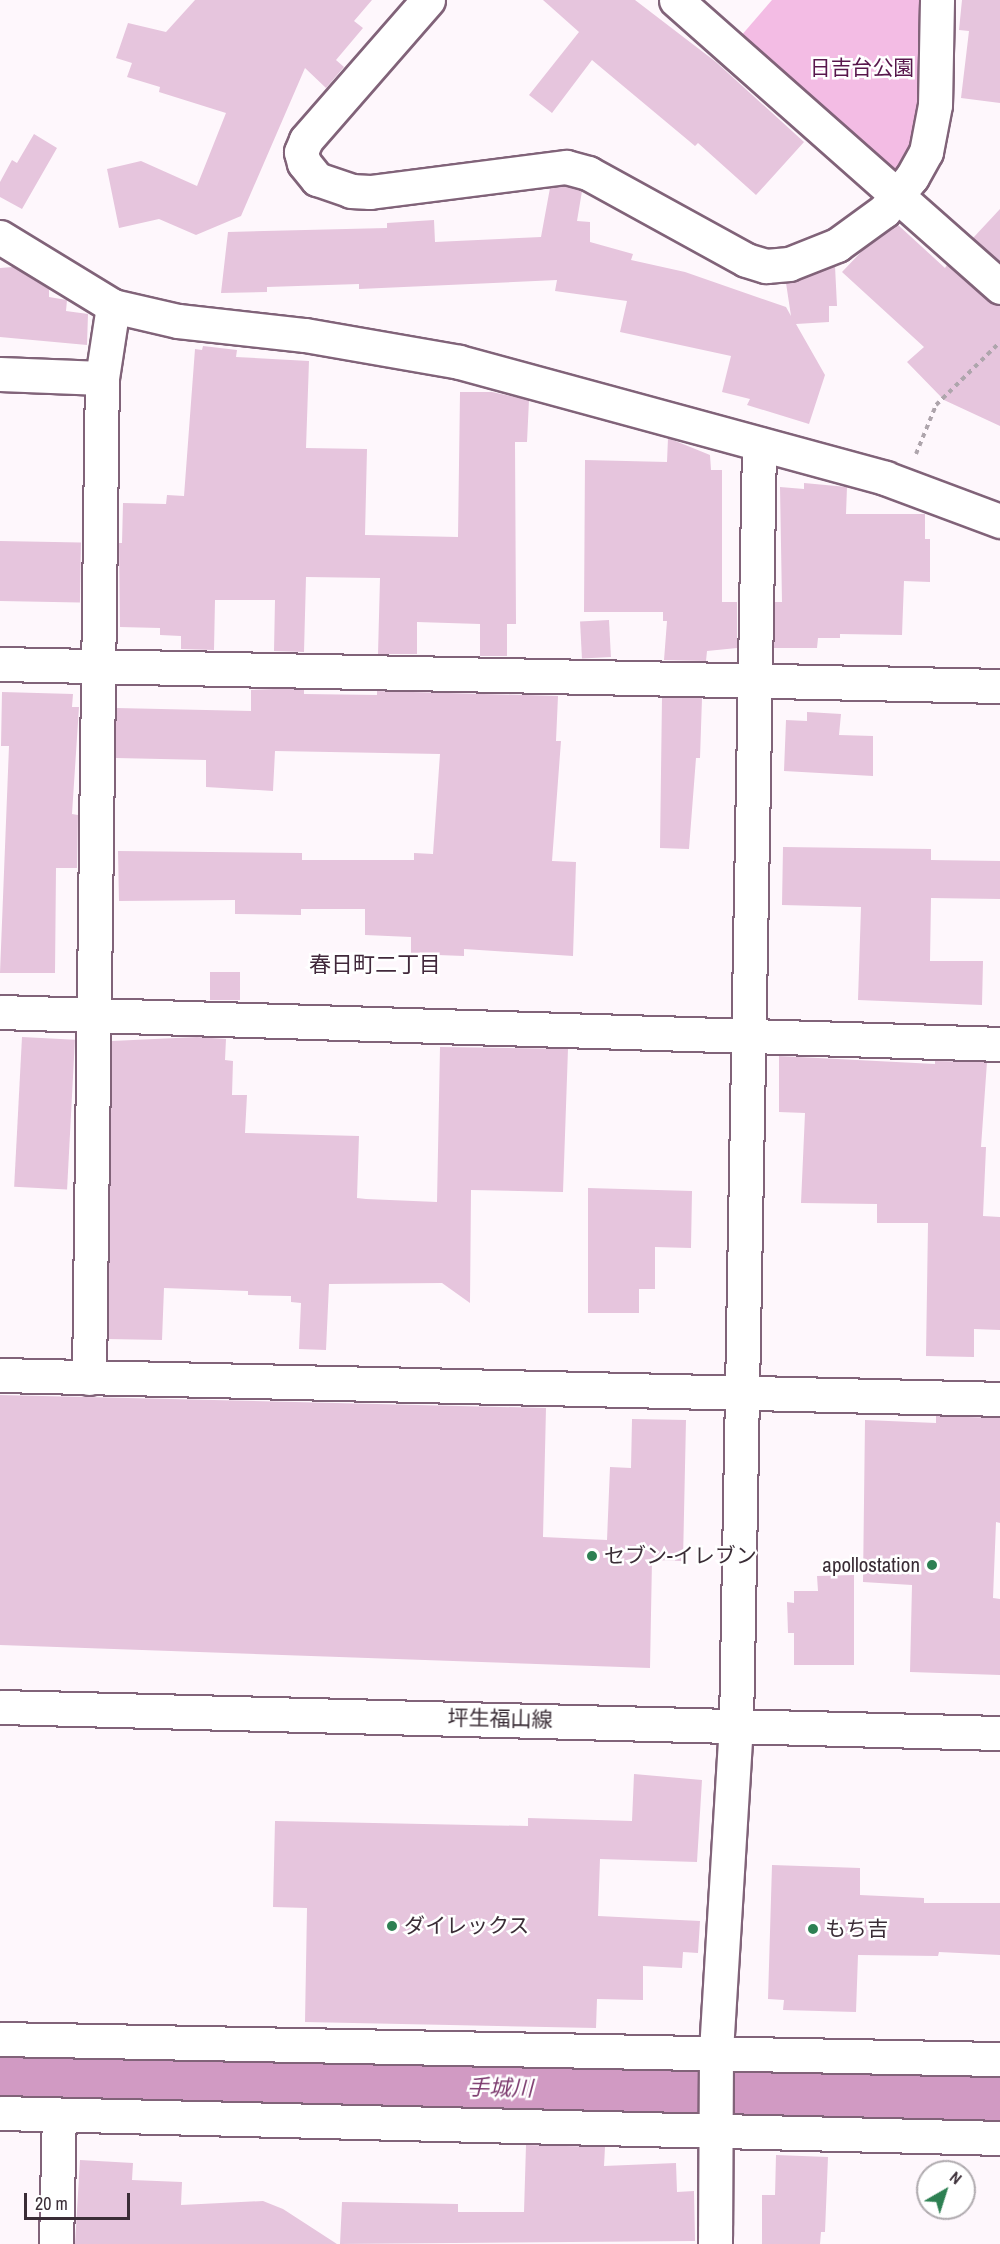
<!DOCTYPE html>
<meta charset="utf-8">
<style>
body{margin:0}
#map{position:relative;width:1000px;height:2244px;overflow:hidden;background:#fef7fc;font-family:"Archivo Narrow","Noto Sans JP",sans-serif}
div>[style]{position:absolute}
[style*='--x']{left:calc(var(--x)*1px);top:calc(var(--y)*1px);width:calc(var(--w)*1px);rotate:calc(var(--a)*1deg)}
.green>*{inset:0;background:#f3bce4}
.river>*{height:63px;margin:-31.5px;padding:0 31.5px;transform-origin:31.5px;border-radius:31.5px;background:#d19ac3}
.building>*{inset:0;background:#e6c5dd;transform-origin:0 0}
.path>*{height:4px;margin-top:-2px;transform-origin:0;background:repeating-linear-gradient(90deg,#aea5ac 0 4.5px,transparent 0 9px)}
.roads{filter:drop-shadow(2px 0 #816379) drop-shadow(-2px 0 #816379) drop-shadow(0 2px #816379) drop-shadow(0 -2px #816379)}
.minor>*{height:33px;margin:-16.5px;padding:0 16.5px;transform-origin:16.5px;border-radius:16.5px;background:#fff}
.tertiary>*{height:33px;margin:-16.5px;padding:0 16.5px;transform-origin:16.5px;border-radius:16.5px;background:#fff}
.secondary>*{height:33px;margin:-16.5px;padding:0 16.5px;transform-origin:16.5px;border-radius:16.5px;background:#fff}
.dots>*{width:16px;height:16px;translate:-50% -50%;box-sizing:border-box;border:3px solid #fff;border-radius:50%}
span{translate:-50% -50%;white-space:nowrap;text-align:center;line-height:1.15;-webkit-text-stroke:5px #fff;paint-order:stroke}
.park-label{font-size:21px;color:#58174c}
.poi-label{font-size:21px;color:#3a2d36}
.left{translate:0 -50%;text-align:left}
.right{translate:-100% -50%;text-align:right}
.street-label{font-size:21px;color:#3a2d36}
.neighbourhood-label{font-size:22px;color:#41283b}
.water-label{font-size:22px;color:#7d3b6f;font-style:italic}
.north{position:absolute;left:916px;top:2160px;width:60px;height:60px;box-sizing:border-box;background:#fff;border:2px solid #b0abaf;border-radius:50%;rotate:39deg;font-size:16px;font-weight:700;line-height:24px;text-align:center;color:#3a2d36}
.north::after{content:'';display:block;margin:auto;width:21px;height:27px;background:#2d8052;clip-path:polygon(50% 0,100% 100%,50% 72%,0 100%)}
.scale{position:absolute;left:24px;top:2193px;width:106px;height:27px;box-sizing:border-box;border:3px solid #3a2d36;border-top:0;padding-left:8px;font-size:18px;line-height:21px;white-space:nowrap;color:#3a2d36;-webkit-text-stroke:4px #fff;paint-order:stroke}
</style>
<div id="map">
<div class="green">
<i style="clip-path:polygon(772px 0,932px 0,931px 105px,896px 189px,734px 44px)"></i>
</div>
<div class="river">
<i style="--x:0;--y:2077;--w:1000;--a:1.26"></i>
</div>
<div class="building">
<i style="clip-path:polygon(195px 0,372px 0,354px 21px,363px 28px,336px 60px,344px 67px,326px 88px,305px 68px,241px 216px,196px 235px,159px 219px,119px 228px,107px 169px,141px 161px,197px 186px,226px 113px,159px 92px,160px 87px,127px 77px,132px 63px,116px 58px,128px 23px,166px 32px)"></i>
<i style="clip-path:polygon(543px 0,635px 0,716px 62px,804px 142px,756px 195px,698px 143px,695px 146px,592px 60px,552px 113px,529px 95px,579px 32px)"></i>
<i style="clip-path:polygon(962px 0,1000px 0,1000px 103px,961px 98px,969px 31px,959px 30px)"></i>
<i style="clip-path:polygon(34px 134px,57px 148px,22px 209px,0 197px,0 182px,12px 160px,17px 163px)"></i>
<i style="clip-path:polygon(565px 186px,582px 191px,577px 221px,590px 222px,590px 242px,633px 254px,631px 260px,685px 272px,786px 307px,791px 316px,786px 283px,835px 266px,837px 306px,829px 306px,829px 322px,796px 324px,825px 375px,809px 424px,747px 405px,750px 399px,722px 392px,731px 356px,620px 332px,627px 301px,555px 291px,557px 280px,359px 289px,359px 284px,267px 287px,267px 292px,221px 293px,228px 232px,387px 228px,387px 223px,434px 220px,435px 242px,541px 237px,550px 188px)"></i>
<i style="clip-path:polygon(1000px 209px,1000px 262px,973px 238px)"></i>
<i style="clip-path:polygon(897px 224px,945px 268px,947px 265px,988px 301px,1000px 305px,1000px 426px,944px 400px,907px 362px,924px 347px,842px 272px,863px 250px)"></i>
<i style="clip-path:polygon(13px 267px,49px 289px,49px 297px,67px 300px,66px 311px,88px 314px,87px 345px,0 337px,0 268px)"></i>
<i style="clip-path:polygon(203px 346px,237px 350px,236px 357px,309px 361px,306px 448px,367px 449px,365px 535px,458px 537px,460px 392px,492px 392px,529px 400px,527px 442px,515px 442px,516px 624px,507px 624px,507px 656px,480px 656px,480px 624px,417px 622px,417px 654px,378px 654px,380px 578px,306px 577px,304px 652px,274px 651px,275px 600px,215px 600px,214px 650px,181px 649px,181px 636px,160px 635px,160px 628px,120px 627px,119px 543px,122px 543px,123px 503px,166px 504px,167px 495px,184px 496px,195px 349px,202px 350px)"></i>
<i style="clip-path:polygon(668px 438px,710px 455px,711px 470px,722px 470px,722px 602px,737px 602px,737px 648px,707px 651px,706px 661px,664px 660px,667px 621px,663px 621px,663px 612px,584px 612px,585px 460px,667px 462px)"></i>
<i style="clip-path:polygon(804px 483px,847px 487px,846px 514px,925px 514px,925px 539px,930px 539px,930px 582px,904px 581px,902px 635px,840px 634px,840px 638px,818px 638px,817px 648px,774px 648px,775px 602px,782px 602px,780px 487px,804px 489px)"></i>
<i style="left:0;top:541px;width:81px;height:60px;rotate:1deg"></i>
<i style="left:609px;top:620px;width:37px;height:29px;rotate:87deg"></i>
<i style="clip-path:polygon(274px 689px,304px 689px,304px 694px,377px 695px,377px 691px,558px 696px,556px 741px,561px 741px,552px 861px,576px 862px,573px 956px,464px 949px,464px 956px,411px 954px,411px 937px,365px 935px,365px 909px,301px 909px,301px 915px,235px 914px,235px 900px,119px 901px,118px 851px,302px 853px,302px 860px,414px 860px,414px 853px,433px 854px,440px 754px,275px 751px,273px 791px,206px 787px,206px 760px,116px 758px,116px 708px,251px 711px,251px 690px)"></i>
<i style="clip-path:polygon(2px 692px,73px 694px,72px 707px,79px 707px,72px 814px,78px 815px,77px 868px,56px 868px,55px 973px,0 973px,9px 746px,1px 746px)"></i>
<i style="clip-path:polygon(662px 697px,702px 698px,700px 758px,696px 758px,689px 849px,660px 848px)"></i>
<i style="clip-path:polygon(807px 712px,841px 714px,839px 735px,873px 736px,873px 776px,784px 771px,786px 720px,807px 721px)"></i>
<i style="clip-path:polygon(783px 847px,931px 849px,931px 860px,1000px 861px,1000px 899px,931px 898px,930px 961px,983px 961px,982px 1005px,858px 1000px,861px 907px,782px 905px)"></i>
<i style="left:210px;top:972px;width:30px;height:28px"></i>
<i style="left:22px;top:1037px;width:53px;height:150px;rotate:3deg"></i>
<i style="clip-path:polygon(197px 1037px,226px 1039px,225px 1060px,233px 1061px,232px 1095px,247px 1095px,245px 1133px,359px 1136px,357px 1198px,366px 1199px,437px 1202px,440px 1047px,568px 1049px,563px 1192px,471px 1190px,470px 1303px,442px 1283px,329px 1284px,326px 1350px,299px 1349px,301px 1303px,291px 1302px,291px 1296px,248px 1295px,248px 1291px,164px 1288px,162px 1340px,108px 1339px,112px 1041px)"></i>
<i style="clip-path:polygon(779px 1056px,935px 1064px,935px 1061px,987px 1062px,981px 1147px,986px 1147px,983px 1216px,1000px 1217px,1000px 1330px,974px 1329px,974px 1357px,926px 1356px,928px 1223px,877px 1223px,877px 1204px,801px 1203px,805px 1113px,779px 1112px)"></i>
<i style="clip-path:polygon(588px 1188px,692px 1191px,691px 1248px,655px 1247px,655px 1289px,639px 1289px,639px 1313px,588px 1313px)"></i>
<i style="clip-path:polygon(0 1395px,546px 1408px,543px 1537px,607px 1540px,610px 1467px,631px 1468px,632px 1419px,686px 1420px,683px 1561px,652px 1560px,650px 1668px,0 1645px)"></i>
<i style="clip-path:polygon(936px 1416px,1000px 1418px,1000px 1523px,996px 1522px,993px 1598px,1000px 1599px,1000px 1675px,910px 1672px,912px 1585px,863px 1582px,865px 1420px,936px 1423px)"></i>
<i style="clip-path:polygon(854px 1575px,854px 1665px,794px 1665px,794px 1633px,788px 1633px,787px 1602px,794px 1603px,794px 1591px,818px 1591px,817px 1576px)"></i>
<i style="clip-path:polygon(634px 1774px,702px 1780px,697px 1862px,600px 1859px,598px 1916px,700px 1921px,698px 1953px,683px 1952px,682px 1968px,643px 1966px,643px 2000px,597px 1999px,596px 2028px,305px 2022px,307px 1908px,273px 1907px,275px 1821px,528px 1826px,528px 1818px,632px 1821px)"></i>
<i style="clip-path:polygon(772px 1865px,860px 1868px,860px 1895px,924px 1898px,924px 1903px,1000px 1903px,1000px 1955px,939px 1952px,938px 1956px,858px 1955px,856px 2012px,783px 2010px,784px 2000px,768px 1999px)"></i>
<i style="clip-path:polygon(526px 2145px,605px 2147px,604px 2166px,676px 2163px,677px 2192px,694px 2191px,695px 2241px,340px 2244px,342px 2202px,458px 2204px,458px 2212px,524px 2212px)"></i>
<i style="clip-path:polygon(776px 2155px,828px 2157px,825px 2232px,821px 2232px,820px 2244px,762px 2244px,762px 2195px,775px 2195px)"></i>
<i style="clip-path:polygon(80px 2160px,133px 2163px,132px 2180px,182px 2182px,181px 2205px,263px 2201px,283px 2209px,337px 2244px,75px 2244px)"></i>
</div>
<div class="path">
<i style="--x:916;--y:454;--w:53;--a:-67.8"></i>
<i style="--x:936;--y:405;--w:90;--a:-44.5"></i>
</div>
<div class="roads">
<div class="minor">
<i style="--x:428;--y:0;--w:186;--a:131.1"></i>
<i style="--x:306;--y:140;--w:13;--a:113"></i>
<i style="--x:301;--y:152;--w:11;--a:75"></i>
<i style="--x:304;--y:163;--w:21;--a:51"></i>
<i style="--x:317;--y:179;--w:36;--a:19"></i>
<i style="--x:351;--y:191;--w:19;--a:3"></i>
<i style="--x:370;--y:192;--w:198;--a:-7.3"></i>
<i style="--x:566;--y:167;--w:23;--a:15"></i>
<i style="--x:588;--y:173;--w:180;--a:28.8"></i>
<i style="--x:746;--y:260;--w:21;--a:17"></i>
<i style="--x:766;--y:266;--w:23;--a:-5"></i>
<i style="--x:789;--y:264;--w:52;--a:-21.6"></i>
<i style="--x:837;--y:245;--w:58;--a:-35.9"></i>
<i style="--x:884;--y:211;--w:44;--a:-50.5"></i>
<i style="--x:912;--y:177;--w:29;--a:-61"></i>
<i style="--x:926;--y:152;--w:48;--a:-79.2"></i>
<i style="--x:935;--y:105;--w:105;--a:-88.9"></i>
<i style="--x:676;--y:0;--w:433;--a:41.5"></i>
<i style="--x:0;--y:237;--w:132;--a:31.4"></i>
<i style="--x:0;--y:374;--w:102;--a:2.2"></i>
<i style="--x:0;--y:664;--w:1000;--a:1.26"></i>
<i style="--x:0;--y:1012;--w:1001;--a:1.83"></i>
<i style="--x:89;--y:1378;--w:1000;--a:-89.26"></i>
<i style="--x:102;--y:378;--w:73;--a:-81.3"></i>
<i style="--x:113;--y:306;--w:67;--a:13"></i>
<i style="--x:178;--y:321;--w:128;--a:6.3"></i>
<i style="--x:305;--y:335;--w:156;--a:9.9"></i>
<i style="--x:459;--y:362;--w:442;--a:15.2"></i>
<i style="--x:885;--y:478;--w:123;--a:20.5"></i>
<i style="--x:0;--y:2039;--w:1000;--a:1.15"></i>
<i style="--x:0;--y:2113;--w:1000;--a:1.43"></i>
<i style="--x:56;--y:2244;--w:129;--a:-88.7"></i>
</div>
<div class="tertiary">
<i style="--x:0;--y:1375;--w:1000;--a:1.37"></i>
<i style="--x:715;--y:2244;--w:193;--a:-89.7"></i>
<i style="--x:716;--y:2051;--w:327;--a:-86.5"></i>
<i style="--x:736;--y:1725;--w:1281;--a:-88.97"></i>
</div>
<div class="secondary">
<i style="--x:0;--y:1707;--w:1000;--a:1.49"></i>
</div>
</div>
<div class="dots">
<i style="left:592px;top:1556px;background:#2d8052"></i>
<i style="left:932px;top:1565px;background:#2d8052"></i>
<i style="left:392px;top:1926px;background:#2d8052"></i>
<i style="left:813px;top:1929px;background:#2d8052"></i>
</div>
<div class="park-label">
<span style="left:862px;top:68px">日吉台公園</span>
</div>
<div class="poi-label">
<span class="left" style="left:604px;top:1556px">セブン-イレブン</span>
<span class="right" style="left:920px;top:1565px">apollostation</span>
<span class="left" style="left:404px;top:1926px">ダイレックス</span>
<span class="left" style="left:825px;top:1929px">もち吉</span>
</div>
<div class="street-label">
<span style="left:500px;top:1719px;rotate:1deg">坪生福山線</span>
</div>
<div class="neighbourhood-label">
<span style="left:375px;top:965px">春日町二丁目</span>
</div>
<div class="water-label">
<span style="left:500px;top:2088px;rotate:1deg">手城川</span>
</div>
<div class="north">N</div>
<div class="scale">20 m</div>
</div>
